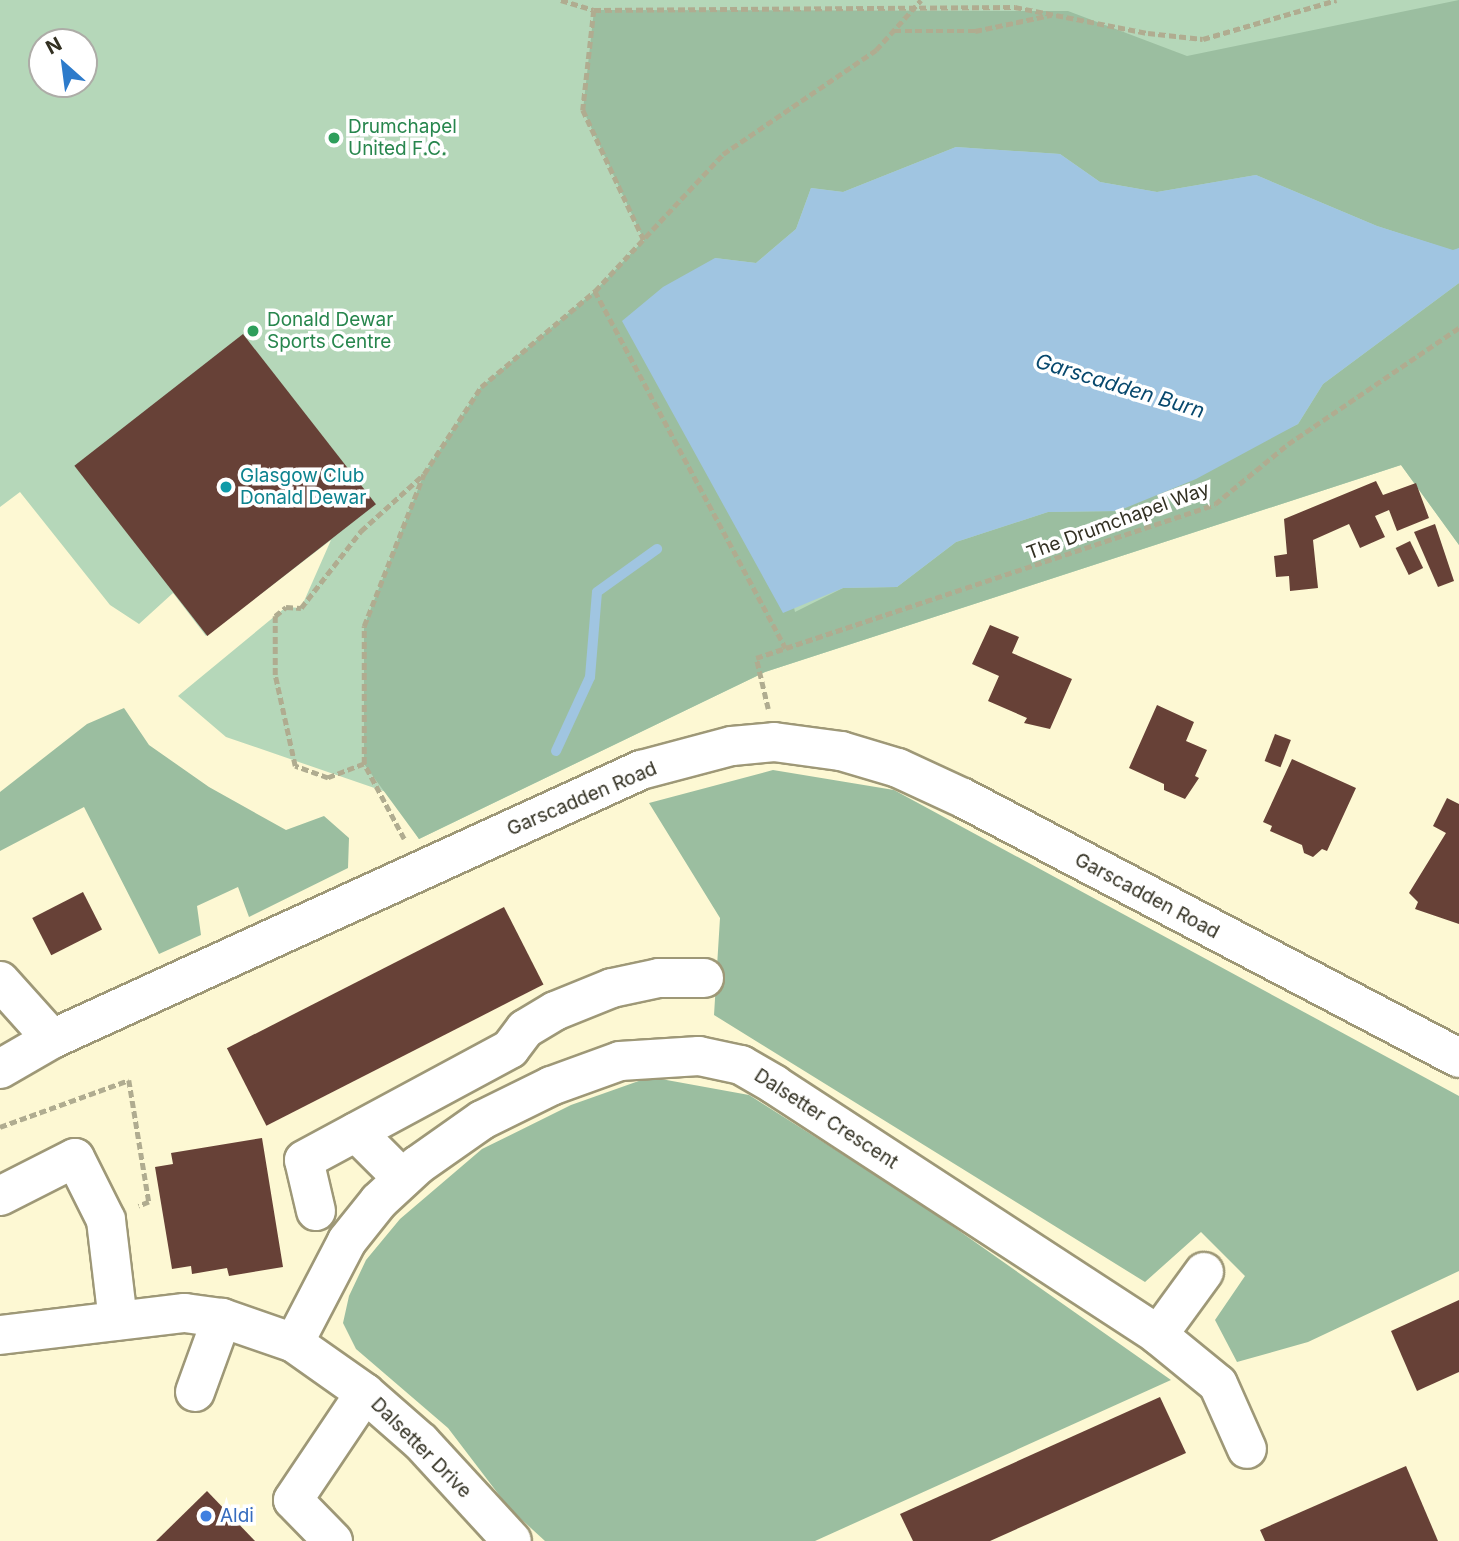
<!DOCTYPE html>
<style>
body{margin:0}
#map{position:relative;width:1459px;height:1541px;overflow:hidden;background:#fdf8d3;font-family:Inter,sans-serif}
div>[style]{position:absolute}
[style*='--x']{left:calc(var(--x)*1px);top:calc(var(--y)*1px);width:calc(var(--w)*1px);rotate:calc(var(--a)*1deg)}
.green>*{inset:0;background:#b5d7b9}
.forest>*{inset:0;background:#9bbea0}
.water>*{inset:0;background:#a0c5e1}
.stream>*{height:10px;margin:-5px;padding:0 5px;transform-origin:5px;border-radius:5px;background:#a0c5e1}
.building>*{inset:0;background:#674137;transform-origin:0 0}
.path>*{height:4.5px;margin-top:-2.25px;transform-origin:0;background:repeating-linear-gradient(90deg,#b0ac90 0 7px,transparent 0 10.5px)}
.roads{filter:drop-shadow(2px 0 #9e9877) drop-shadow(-2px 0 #9e9877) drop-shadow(0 2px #9e9877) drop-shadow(0 -2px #9e9877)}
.minor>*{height:38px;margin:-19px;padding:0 19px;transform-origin:19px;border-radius:19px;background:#fff}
.dots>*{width:19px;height:19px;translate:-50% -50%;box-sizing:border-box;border:4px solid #fff;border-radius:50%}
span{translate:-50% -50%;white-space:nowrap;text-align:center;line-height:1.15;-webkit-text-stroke:7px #fff;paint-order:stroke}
.leisure-label{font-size:19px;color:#27864d}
.left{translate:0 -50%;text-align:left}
.culture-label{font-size:19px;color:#0d838f}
.street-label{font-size:19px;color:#323022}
.shop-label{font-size:19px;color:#366cbe}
.water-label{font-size:21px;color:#07486d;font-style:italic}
.north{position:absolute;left:28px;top:28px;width:70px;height:70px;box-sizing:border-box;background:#fff;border:2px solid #adaca7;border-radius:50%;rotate:332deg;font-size:19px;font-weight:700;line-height:28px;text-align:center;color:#323022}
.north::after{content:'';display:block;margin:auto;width:24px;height:32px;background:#2d7bcb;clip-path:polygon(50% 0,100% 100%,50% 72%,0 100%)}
</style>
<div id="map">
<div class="green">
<i style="clip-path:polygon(evenodd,0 0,1459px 0,1459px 545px,1401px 465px,765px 672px,419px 839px,389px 793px,226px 737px,178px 696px,286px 607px,301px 608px,331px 540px,206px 636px,173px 593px,139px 624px,110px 605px,20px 492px,0 507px,0 0,42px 42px,84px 42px,84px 84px,42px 84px,42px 42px)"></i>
</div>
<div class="forest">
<i style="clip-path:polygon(1459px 0,1459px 248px,1454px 251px,1377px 226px,1256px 175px,1157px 192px,1100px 182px,1060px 154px,956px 147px,843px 192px,811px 188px,796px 229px,756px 263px,715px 258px,795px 612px,843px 588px,897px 587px,956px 542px,1048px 512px,1118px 511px,1298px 424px,1323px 384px,1459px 283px,1459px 545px,1401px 465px,765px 672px,419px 839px,364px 764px,364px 626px,424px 474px,481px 387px,595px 291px,644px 240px,583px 110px,594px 10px,1068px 11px,1187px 56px)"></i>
<i style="clip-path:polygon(124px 708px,149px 745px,209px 787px,286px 830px,324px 816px,349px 838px,348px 868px,249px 917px,238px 887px,197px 906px,201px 935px,159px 954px,84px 807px,0 851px,0 792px,87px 724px)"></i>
<i style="clip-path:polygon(773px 770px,894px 790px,1459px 1096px,1459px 1271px,1308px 1342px,1237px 1362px,1215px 1320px,1245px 1276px,1201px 1232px,1145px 1282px,714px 1015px,720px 918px,649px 803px)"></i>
<i style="clip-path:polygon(650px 1077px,749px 1095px,921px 1204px,1171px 1380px,815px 1541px,545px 1541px,509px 1508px,448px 1428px,356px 1349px,343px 1323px,349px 1296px,366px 1260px,400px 1219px,482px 1149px,571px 1105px)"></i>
</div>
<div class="water">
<i style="clip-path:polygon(956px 147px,1060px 154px,1100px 182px,1157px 192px,1256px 175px,1377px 226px,1453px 250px,1459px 248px,1459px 283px,1323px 384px,1298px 424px,1196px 479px,1118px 511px,1048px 512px,956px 542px,897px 587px,843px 588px,783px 613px,622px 321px,663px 287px,715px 258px,756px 263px,796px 229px,811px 188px,843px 192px)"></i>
</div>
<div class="stream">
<i style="--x:556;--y:751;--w:81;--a:-65.3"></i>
<i style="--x:590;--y:677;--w:85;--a:-85.3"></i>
<i style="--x:597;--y:592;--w:74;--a:-35.6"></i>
</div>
<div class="building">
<i style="left:243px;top:334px;width:216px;height:214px;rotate:52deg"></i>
<i style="clip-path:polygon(1376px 481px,1383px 495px,1416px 483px,1429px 518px,1397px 531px,1389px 510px,1375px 516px,1385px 537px,1360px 548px,1349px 524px,1313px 540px,1318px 588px,1290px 591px,1289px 576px,1276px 577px,1274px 556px,1287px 554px,1284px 519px)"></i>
<i style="clip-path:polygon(1435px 524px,1454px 581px,1438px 587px,1414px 532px)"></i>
<i style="left:1410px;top:541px;width:30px;height:16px;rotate:64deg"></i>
<i style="clip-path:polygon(990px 625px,1019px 637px,1012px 653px,1072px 679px,1050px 729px,1024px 723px,1027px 718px,988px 701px,999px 676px,972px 664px)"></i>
<i style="clip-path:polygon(1157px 705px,1194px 722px,1186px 741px,1207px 750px,1195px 776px,1199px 778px,1185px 799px,1164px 790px,1164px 784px,1129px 768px)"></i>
<i style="left:1275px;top:734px;width:17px;height:29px;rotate:21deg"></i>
<i style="clip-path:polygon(1292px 759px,1356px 788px,1327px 851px,1322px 849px,1313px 857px,1304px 853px,1302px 845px,1270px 831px,1272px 826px,1263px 822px)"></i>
<i style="clip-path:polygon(1447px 798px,1459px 804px,1459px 924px,1415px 909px,1418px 902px,1409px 893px,1446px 833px,1433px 826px)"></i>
<i style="left:83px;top:892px;width:42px;height:57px;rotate:63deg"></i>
<i style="left:504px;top:907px;width:87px;height:311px;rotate:63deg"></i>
<i style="clip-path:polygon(262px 1138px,283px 1267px,229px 1276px,227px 1268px,192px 1274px,191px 1266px,172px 1269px,155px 1167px,173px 1164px,171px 1153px)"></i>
<i style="clip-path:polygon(1459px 1300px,1459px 1372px,1417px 1391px,1391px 1331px)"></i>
<i style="clip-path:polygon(1160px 1397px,1186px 1453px,990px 1541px,913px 1541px,900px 1514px)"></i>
<i style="clip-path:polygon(1406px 1466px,1438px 1541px,1265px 1541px,1260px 1530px)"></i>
<i style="clip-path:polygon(207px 1491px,255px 1541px,156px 1541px)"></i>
</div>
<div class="path">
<i style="--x:561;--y:0;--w:34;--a:17"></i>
<i style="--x:594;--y:10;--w:421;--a:-0.4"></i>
<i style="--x:1015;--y:7;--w:136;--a:11.1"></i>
<i style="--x:1148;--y:33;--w:55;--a:6.2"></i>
<i style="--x:1203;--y:39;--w:139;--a:-16.3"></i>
<i style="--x:594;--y:10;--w:101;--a:96.3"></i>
<i style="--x:583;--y:110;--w:144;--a:64.9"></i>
<i style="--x:894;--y:31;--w:81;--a:0"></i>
<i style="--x:975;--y:31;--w:78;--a:-11.9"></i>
<i style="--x:595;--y:291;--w:405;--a:61.9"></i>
<i style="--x:768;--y:709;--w:52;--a:-103.2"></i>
<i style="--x:756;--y:658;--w:484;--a:-18.5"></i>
<i style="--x:1215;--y:504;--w:94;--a:-39.4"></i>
<i style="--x:1288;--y:444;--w:207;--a:-34.2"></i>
<i style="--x:364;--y:764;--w:39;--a:159"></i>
<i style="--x:328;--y:778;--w:35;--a:-160"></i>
<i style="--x:295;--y:766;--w:93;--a:-102.4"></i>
<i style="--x:275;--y:675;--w:59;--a:-90"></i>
<i style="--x:275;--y:616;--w:14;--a:-39"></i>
<i style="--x:286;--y:607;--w:15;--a:4"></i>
<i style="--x:301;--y:608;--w:98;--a:-52.1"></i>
<i style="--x:361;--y:531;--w:84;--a:-42.1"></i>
<i style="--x:404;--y:839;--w:85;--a:-118.1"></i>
<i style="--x:364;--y:764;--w:138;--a:-90"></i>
<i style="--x:364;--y:626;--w:163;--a:-68.5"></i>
<i style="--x:424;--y:474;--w:104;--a:-56.8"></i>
<i style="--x:481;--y:387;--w:149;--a:-40.1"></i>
<i style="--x:595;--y:291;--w:187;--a:-46.9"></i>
<i style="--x:723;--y:154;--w:185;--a:-34.2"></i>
<i style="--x:876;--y:50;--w:67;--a:-48"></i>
<i style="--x:0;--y:1127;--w:137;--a:-20"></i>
<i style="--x:129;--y:1080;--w:124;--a:80.7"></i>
<i style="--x:149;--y:1202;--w:11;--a:158"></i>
</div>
<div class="roads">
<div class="minor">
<i style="--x:0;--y:981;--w:78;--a:48.1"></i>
<i style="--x:0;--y:1069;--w:60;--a:-30"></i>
<i style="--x:52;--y:1039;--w:648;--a:-24.55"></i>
<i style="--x:641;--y:770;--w:94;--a:-14.8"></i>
<i style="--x:732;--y:746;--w:42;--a:-5.4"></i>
<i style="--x:774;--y:742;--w:68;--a:7.7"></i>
<i style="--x:841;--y:751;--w:59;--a:16.6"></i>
<i style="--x:898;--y:768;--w:72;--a:24.8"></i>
<i style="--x:963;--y:798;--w:560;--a:27.66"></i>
<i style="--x:356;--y:1132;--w:66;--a:45"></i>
<i style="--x:0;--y:1196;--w:84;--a:-26.9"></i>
<i style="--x:75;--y:1158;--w:69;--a:63.4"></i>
<i style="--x:106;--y:1220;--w:101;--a:83.2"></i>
<i style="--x:316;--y:1211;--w:52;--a:-103.2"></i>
<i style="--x:304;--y:1160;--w:234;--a:-28.3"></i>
<i style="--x:510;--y:1049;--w:25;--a:-53"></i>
<i style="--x:525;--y:1029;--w:35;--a:-31"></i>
<i style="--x:555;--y:1011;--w:61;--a:-22"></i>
<i style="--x:612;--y:988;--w:48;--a:-12"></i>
<i style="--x:659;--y:978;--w:45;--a:0"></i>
<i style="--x:0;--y:1335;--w:186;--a:-6.8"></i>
<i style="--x:185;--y:1313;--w:37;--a:8"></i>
<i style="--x:222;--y:1318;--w:76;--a:19.1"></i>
<i style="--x:294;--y:1343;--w:87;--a:35.2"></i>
<i style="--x:365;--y:1393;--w:74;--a:41.2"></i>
<i style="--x:421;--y:1442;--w:134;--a:47.4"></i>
<i style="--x:1158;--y:1335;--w:78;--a:-53.9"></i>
<i style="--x:294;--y:1343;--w:115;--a:-62.5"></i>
<i style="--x:347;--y:1241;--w:51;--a:-51.3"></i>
<i style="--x:379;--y:1201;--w:53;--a:-42.7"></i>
<i style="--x:418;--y:1165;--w:78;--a:-35.1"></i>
<i style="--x:482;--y:1120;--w:77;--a:-26.2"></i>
<i style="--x:551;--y:1086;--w:73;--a:-19.9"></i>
<i style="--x:620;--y:1061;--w:79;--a:-3.6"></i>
<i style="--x:699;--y:1056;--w:43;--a:12.1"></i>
<i style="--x:741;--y:1065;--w:39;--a:30"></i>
<i style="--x:775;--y:1085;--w:457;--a:33.1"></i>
<i style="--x:1158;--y:1335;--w:77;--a:39.2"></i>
<i style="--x:1218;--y:1384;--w:71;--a:66"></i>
<i style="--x:195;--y:1392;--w:79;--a:-70"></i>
<i style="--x:333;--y:1541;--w:57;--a:-134.3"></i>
<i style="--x:293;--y:1500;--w:129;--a:-56.1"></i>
</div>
</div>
<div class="dots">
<i style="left:334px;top:138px;background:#2e9e5b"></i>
<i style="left:253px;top:331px;background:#2e9e5b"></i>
<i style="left:226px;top:487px;background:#0f9aa8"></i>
<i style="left:206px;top:1516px;background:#3f7fe0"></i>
</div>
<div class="leisure-label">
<span class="left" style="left:348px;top:138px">Drumchapel<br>United F.C.</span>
<span class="left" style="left:267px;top:331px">Donald Dewar<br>Sports Centre</span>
</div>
<div class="culture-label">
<span class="left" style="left:240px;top:487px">Glasgow Club<br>Donald Dewar</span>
</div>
<div class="street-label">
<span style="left:1118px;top:521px;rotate:-20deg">The Drumchapel Way</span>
<span style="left:582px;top:799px;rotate:-23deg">Garscadden Road</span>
<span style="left:1147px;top:896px;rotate:28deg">Garscadden Road</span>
<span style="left:826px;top:1119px;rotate:33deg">Dalsetter Crescent</span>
<span style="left:421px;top:1448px;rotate:45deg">Dalsetter Drive</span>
</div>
<div class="shop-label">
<span class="left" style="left:220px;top:1516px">Aldi</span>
</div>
<div class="water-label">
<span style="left:1120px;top:386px;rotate:17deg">Garscadden Burn</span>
</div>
<div class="north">N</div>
</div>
